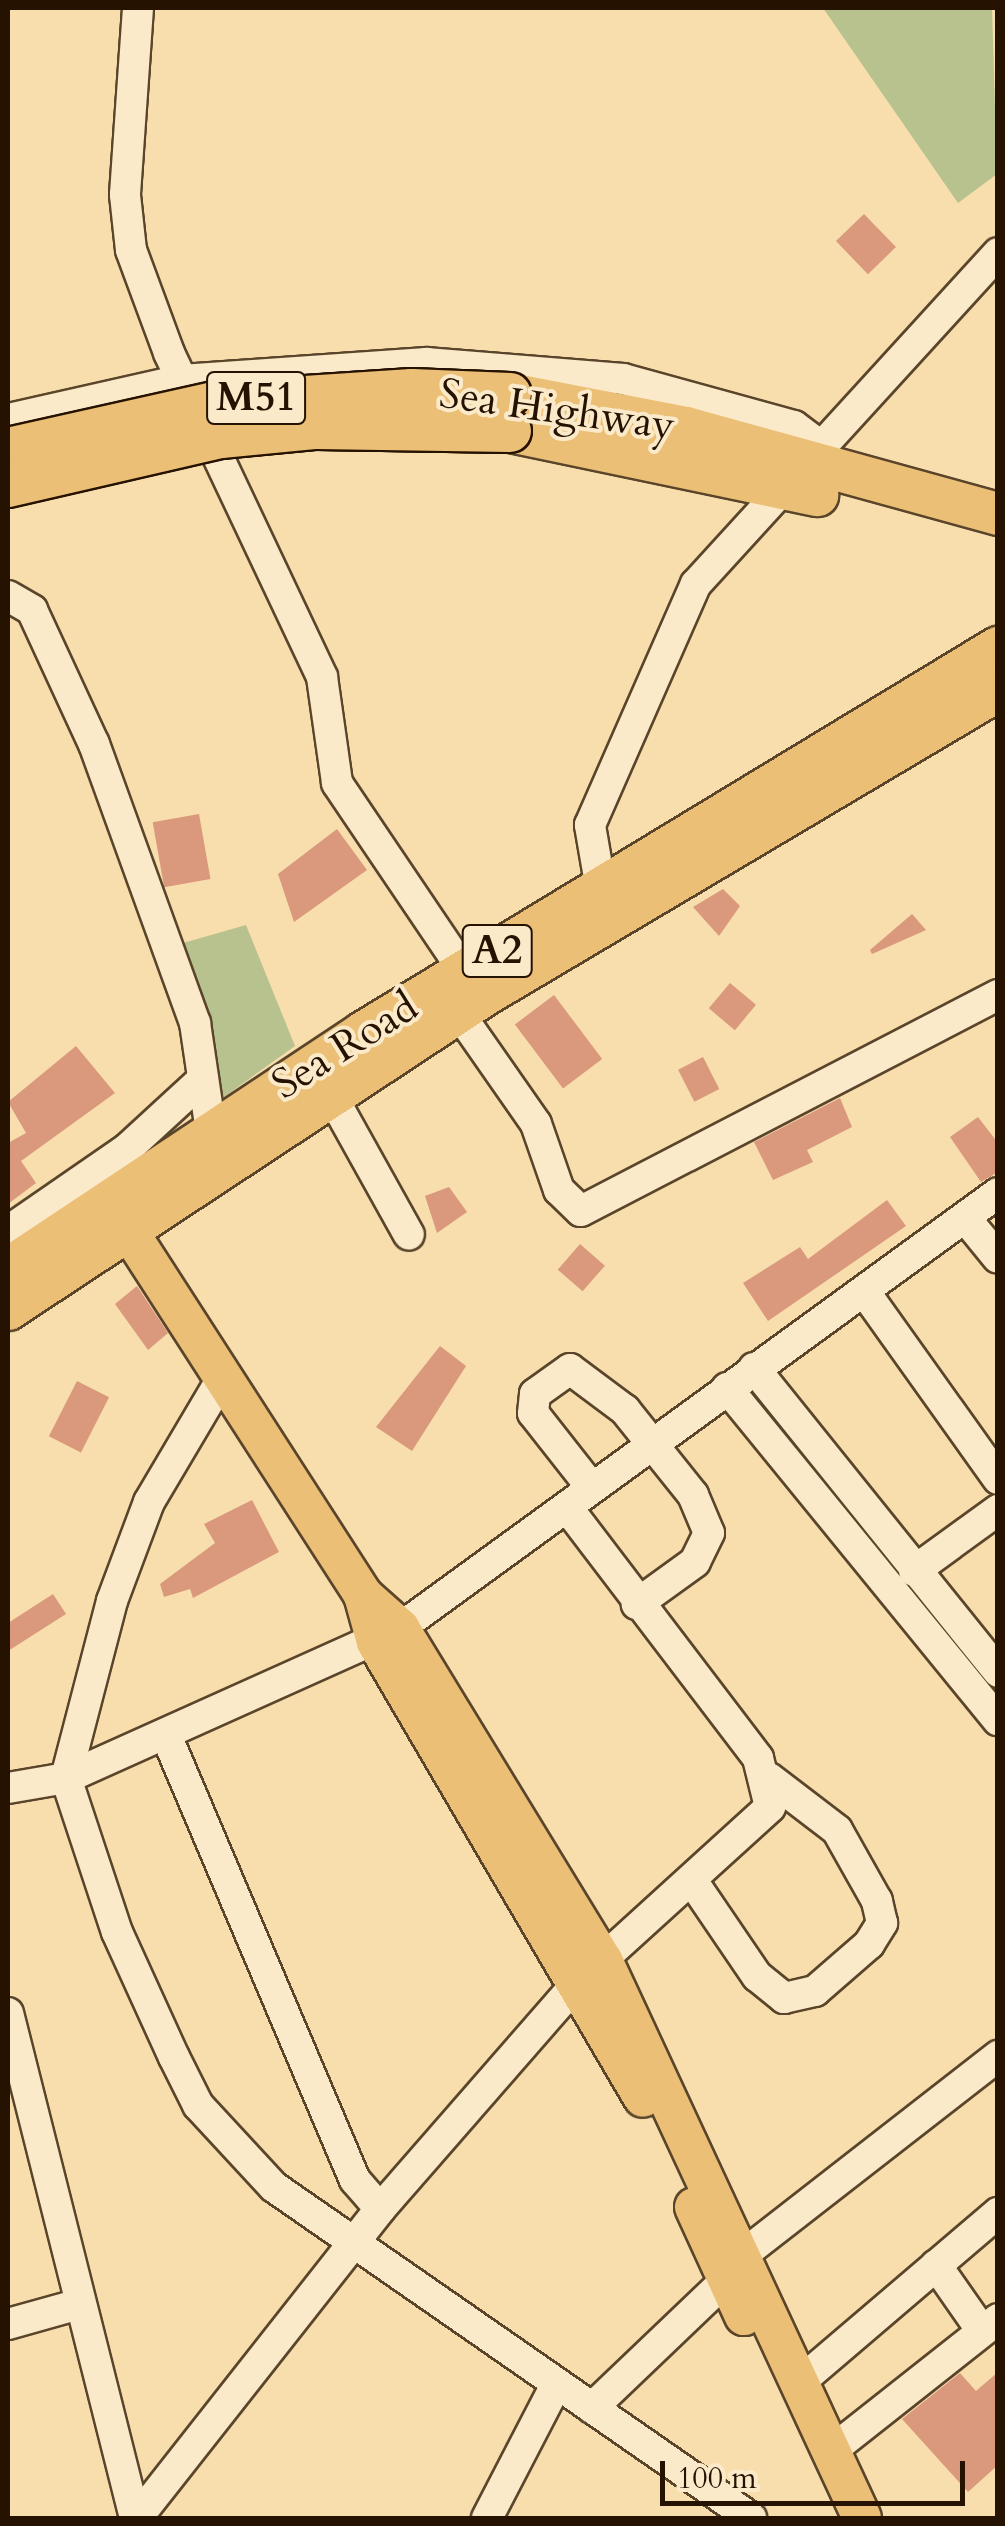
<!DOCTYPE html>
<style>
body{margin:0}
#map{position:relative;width:1005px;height:2526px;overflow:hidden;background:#f8dead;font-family:Cardo,serif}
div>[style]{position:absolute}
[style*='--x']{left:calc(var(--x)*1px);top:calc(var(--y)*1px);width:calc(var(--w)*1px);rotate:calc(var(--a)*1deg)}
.green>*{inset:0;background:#b8c28e}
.building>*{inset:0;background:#da987d;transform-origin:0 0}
.roads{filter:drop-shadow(2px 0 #5a452b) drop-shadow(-2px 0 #5a452b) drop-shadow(0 2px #5a452b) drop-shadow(0 -2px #5a452b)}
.minor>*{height:30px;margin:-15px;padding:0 15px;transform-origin:15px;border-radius:15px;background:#faeaca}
.major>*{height:38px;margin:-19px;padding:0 19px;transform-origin:19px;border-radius:19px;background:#ecbf76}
.highway>*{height:42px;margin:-21px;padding:0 21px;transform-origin:21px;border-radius:21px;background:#ecbf76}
.bridges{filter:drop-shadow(2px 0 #261200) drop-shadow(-2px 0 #261200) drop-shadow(0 2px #261200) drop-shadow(0 -2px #261200)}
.highway-bridge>*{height:42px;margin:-21px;padding:0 21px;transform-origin:21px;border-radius:21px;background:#ecbf76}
span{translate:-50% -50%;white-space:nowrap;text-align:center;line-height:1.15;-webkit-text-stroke:8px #faeaca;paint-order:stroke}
.shield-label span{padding:2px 8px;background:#faeaca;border:2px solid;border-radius:8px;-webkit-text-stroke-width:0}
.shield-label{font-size:40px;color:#261200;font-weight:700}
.street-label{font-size:42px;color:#261200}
.frame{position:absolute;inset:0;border:10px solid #261200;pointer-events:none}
.scale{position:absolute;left:660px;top:2461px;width:305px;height:45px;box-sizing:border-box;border:5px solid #261200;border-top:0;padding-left:12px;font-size:30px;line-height:35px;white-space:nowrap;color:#261200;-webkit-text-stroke:8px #faeaca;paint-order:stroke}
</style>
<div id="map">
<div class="green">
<i style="clip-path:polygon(823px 8px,992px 8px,997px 174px,958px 203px)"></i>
<i style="clip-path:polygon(246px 925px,295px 1046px,221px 1099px,183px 943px)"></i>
</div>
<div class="building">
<i style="left:864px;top:214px;width:46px;height:39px;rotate:46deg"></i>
<i style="left:199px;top:814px;width:66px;height:47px;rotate:80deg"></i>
<i style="clip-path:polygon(337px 829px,367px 870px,294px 922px,278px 874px)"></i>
<i style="clip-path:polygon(723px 889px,740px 906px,719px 936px,693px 907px)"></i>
<i style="clip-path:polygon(912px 914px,926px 930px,872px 954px,870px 950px)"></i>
<i style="left:730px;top:983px;width:34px;height:33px;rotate:40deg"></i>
<i style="left:554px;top:995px;width:80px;height:49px;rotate:53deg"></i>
<i style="clip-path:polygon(76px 1046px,115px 1093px,21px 1161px,36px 1183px,8px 1204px,8px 1143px,26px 1133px,8px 1102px)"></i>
<i style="left:703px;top:1057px;width:36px;height:28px;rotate:63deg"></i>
<i style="clip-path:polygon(840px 1098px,852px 1127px,807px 1150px,813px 1162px,773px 1180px,754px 1142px)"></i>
<i style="clip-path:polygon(978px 1117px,998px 1143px,998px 1172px,981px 1182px,950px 1137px)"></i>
<i style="clip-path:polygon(449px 1187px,467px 1212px,437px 1233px,425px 1196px)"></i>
<i style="clip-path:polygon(887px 1200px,906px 1226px,768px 1321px,743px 1283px,800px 1247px,808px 1259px)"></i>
<i style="left:580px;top:1244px;width:33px;height:34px;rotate:41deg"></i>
<i style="clip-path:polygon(137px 1286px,168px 1333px,148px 1350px,115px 1304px)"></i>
<i style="clip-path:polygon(440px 1346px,466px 1366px,412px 1451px,376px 1427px)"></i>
<i style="left:77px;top:1381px;width:36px;height:62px;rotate:27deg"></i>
<i style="clip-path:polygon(252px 1500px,279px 1552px,193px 1598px,190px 1589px,164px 1597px,160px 1584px,215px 1543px,204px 1524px)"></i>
<i style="clip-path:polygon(53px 1594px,66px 1614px,8px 1651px,8px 1623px)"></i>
<i style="clip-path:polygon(998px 2372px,998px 2465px,968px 2492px,902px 2419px,960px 2373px,976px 2391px)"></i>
</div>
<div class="roads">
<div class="minor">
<i style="--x:138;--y:8;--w:187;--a:94"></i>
<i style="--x:125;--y:195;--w:55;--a:83.8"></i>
<i style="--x:131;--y:250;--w:110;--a:69.7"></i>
<i style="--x:169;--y:353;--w:358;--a:64.7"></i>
<i style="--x:322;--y:677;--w:107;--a:81.9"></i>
<i style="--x:337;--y:783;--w:227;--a:56"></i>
<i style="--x:8;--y:419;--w:177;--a:-12.7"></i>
<i style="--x:181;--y:380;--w:246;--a:-4"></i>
<i style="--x:426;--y:363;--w:198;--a:4.6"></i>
<i style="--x:623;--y:379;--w:177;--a:15.4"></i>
<i style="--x:794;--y:426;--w:35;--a:37"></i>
<i style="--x:8;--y:596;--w:28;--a:30"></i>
<i style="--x:32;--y:610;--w:148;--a:65.2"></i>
<i style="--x:94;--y:744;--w:297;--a:70.1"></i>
<i style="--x:195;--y:1023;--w:110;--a:81.6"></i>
<i style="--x:601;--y:889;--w:65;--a:-99.8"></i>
<i style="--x:590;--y:825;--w:263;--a:-66.3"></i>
<i style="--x:696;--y:584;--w:448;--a:-47.6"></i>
<i style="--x:458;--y:1012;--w:136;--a:55.1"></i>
<i style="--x:536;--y:1124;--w:70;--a:70.8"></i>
<i style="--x:559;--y:1190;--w:30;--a:44"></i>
<i style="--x:581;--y:1211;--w:470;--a:-27.4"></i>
<i style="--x:330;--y:1093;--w:162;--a:60.9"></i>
<i style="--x:966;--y:1219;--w:50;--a:50.6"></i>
<i style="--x:8;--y:1231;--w:145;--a:-34.6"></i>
<i style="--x:127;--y:1149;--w:103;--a:-42.6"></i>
<i style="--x:864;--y:1291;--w:231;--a:54.5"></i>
<i style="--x:754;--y:1368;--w:390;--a:51.2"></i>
<i style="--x:220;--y:1382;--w:139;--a:120.6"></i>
<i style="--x:149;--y:1502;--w:106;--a:110.5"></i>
<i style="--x:112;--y:1601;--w:183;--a:104.6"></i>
<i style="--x:66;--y:1778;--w:162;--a:71.7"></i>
<i style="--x:117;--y:1932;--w:137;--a:65.5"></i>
<i style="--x:174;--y:2057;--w:54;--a:63.4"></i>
<i style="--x:198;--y:2105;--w:112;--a:47.2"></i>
<i style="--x:274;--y:2187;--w:581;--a:34.76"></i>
<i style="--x:727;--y:1388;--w:429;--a:50.8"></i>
<i style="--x:592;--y:1488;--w:95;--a:-128.2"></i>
<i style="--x:533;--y:1413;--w:19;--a:-84"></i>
<i style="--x:535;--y:1394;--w:43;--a:-35.5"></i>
<i style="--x:570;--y:1369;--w:69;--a:36.7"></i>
<i style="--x:625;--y:1410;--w:109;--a:51.3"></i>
<i style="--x:693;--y:1495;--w:41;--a:67.2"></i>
<i style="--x:709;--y:1533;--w:32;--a:116"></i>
<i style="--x:695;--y:1562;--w:72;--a:144.1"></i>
<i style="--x:914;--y:1571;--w:104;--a:-36"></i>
<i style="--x:166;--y:1735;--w:483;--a:67"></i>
<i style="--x:355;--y:2180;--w:38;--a:49"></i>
<i style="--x:8;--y:1788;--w:59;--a:-9.8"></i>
<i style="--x:66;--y:1778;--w:366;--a:-24.2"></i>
<i style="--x:400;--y:1628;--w:739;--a:-36.03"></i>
<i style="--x:693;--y:1882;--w:114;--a:55.8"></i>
<i style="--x:757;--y:1976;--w:35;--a:39"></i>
<i style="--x:784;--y:1998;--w:32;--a:-13"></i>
<i style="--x:815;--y:1991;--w:72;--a:-41"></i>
<i style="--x:869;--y:1944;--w:25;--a:-58"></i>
<i style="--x:882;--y:1923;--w:23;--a:-103"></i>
<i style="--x:877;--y:1901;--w:81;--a:-119.4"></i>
<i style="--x:837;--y:1830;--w:86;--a:-142.6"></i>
<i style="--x:8;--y:2013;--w:521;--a:75.88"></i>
<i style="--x:745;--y:2253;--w:321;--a:-37.9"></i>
<i style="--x:936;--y:2265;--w:80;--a:55.1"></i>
<i style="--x:8;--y:2324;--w:71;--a:-15.6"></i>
<i style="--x:801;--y:2381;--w:259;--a:-40.5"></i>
<i style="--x:592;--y:2408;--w:188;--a:-43.7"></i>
<i style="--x:831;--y:2451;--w:213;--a:-38.3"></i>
<i style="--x:137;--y:2518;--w:393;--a:-51.8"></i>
<i style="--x:380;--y:2209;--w:304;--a:-48.9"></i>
<i style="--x:580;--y:1980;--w:257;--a:-42.3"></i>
<i style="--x:770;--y:1807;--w:50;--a:-103.8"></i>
<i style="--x:758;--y:1758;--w:315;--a:-127.3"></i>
<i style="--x:487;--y:2518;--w:150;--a:-62.6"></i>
</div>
<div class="major">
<i style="--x:128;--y:1230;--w:434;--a:57.2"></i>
<i style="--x:363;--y:1595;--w:50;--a:41.7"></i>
<i style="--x:400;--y:1628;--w:389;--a:58.6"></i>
<i style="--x:603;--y:1960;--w:615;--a:65.1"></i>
<i style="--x:363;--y:1595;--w:49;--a:74.5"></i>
<i style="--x:376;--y:1642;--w:528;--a:59.65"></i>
<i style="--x:694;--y:2207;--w:120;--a:65.4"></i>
</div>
<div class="highway">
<i style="--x:510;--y:394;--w:179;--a:10.9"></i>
<i style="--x:686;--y:428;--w:324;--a:15.4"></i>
<i style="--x:510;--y:431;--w:314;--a:11.8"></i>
<i style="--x:8;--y:1269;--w:426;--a:-33.6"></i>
<i style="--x:363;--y:1033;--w:743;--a:-31.23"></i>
<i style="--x:8;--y:1309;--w:570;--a:-33.41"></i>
<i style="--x:484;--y:995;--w:598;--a:-30.68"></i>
</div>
</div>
<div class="bridges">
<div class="highway-bridge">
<i style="--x:8;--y:449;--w:211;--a:-12.6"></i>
<i style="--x:214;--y:403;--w:198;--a:-3.8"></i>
<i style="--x:412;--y:390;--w:98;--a:2.3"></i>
<i style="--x:8;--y:486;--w:219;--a:-13"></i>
<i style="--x:221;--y:437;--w:96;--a:-5.4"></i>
<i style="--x:317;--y:428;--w:193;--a:0.9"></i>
</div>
</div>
<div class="shield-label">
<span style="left:256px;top:398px">M51</span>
<span style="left:497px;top:951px">A2</span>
</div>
<div class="street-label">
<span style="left:557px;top:410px;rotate:8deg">Sea Highway</span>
<span style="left:345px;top:1046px;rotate:-32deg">Sea Road</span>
</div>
<div class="frame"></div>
<div class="scale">100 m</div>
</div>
